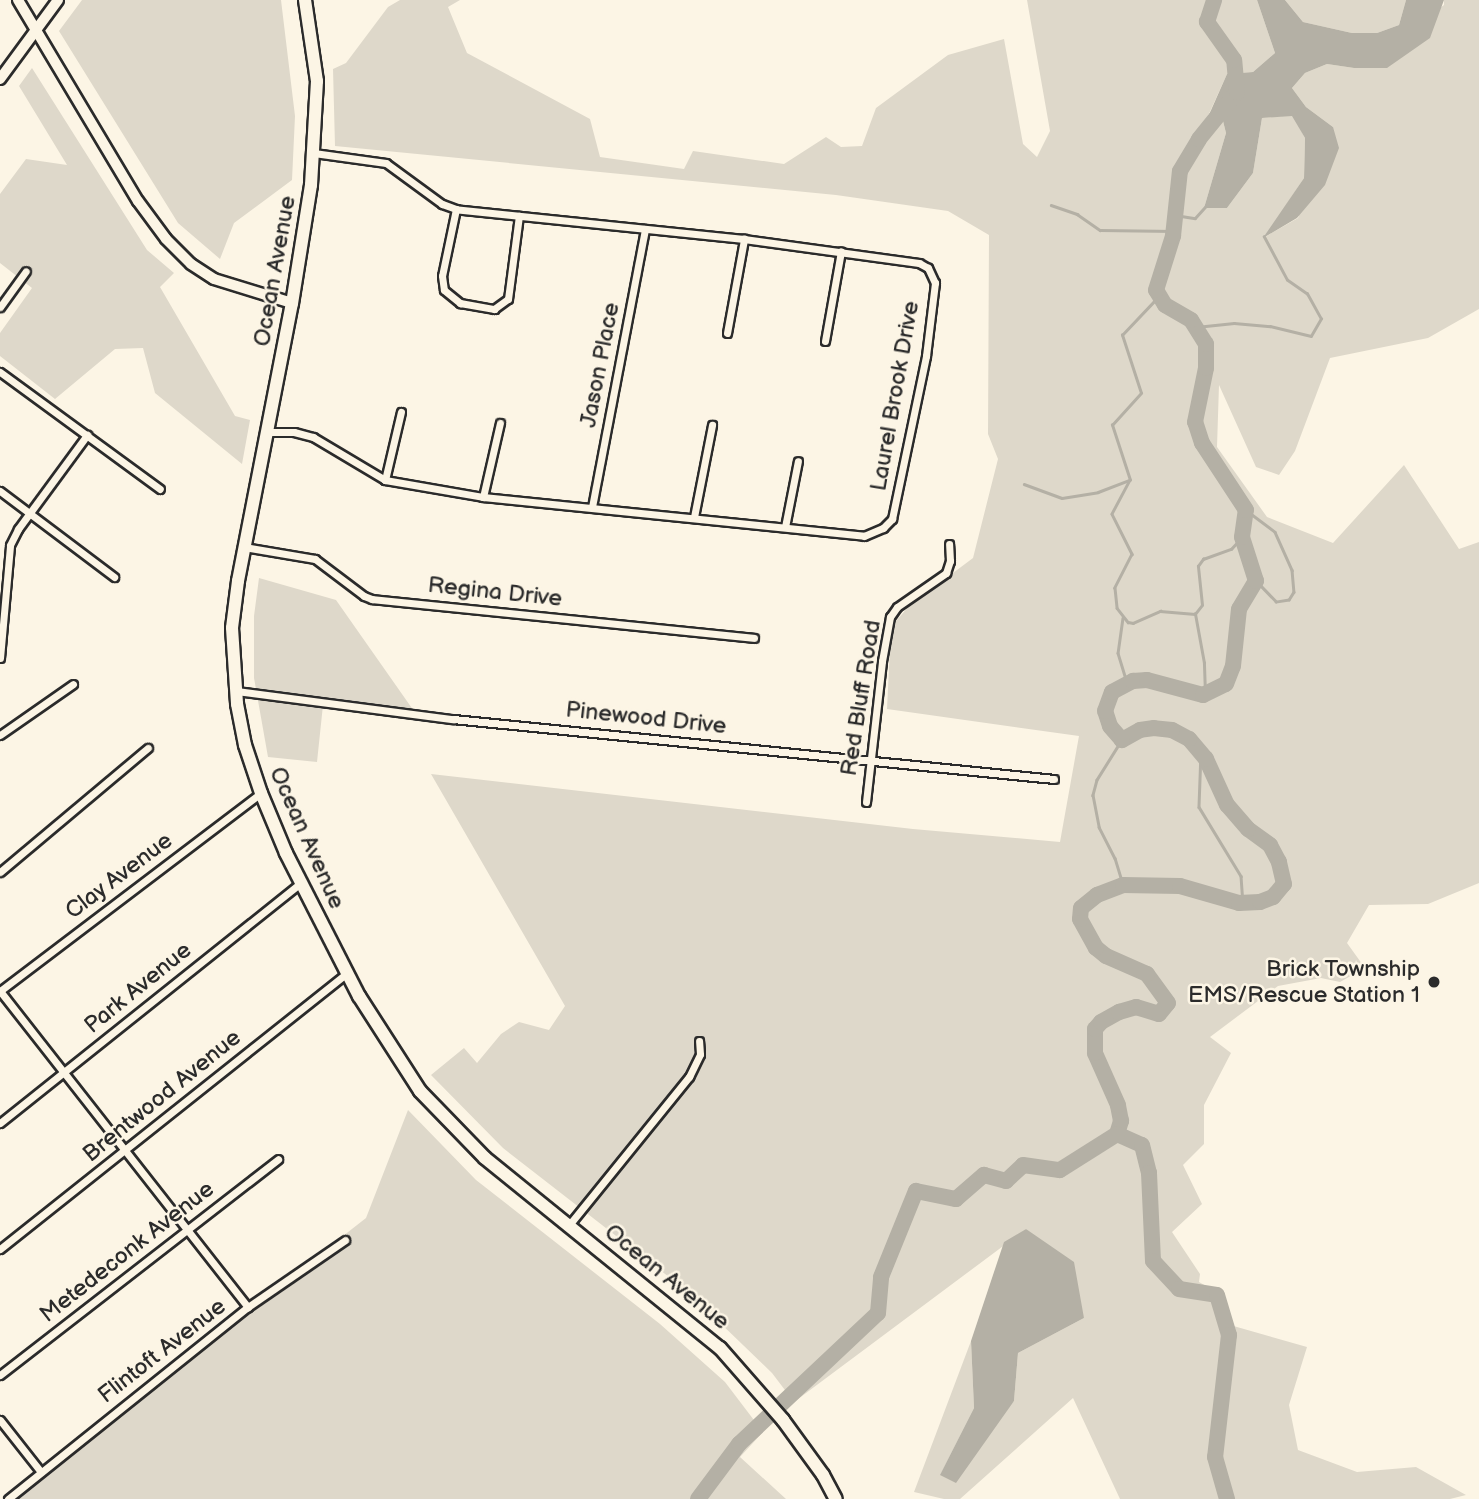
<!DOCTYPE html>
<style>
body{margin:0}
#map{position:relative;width:1479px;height:1499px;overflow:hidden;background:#fcf5e5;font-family:"Balsamiq Sans",sans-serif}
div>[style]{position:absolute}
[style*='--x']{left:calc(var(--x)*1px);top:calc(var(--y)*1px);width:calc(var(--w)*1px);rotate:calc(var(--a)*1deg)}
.green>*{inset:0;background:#ded8ca}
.water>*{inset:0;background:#b4b0a5}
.stream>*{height:2.5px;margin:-1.25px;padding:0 1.25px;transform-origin:1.25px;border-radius:1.25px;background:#b4b0a5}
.river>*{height:16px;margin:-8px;padding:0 8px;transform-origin:8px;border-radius:8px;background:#b4b0a5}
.roads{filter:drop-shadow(2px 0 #2b2b2b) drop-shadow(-2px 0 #2b2b2b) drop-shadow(0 2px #2b2b2b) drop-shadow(0 -2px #2b2b2b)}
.street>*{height:7px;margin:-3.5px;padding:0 3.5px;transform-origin:3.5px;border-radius:3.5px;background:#fcf5e5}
.secondary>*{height:10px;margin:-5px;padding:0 5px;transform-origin:5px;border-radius:5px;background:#fcf5e5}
.primary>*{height:12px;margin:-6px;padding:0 6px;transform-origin:6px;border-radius:6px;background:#fcf5e5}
.dots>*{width:19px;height:19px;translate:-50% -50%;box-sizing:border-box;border:4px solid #fcf5e5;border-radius:50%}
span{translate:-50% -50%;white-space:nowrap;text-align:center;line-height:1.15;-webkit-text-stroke:5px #fcf5e5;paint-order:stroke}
.street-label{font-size:23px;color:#2b2b2b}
.poi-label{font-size:23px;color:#2b2b2b}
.right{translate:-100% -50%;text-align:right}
</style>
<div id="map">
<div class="green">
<i style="clip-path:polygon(82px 0,281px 0,295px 116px,292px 180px,234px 223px,220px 259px,178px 223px,59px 31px)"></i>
<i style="clip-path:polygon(400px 0,460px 0,448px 7px,467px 53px,590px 119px,600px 157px,684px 169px,693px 151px,784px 164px,826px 137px,841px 147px,862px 146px,876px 108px,948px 55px,1004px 39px,1023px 144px,1037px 157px,1050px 131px,1027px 0,1257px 0,1275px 53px,1253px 72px,1227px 74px,1208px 116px,1223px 121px,1226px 133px,1204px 208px,1227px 208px,1253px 173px,1262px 118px,1293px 115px,1305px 138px,1304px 178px,1265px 237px,1298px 218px,1333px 127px,1306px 107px,1292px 88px,1305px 73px,1327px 64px,1354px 68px,1444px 5px,1444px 0,1479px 0,1479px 309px,1428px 338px,1330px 358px,1295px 451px,1279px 475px,1256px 467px,1219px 385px,1217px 447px,1267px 517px,1333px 543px,1404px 465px,1459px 549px,1479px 542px,1479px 883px,1428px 904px,1369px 905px,1347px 943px,1365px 968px,1340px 982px,1321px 978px,1278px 986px,1210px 1037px,1231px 1053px,1204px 1105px,1204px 1144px,1183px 1165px,1202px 1204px,1172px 1232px,1200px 1274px,1199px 1282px,1206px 1286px,1230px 1325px,1307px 1347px,1289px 1405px,1298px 1450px,1357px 1472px,1416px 1467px,1466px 1495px,1450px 1499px,1120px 1499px,1073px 1398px,960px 1499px,944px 1499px,914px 1492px,971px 1341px,974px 1408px,941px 1474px,1014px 1401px,1018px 1353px,1084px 1318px,1026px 1229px,794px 1402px,772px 1373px,687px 1291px,503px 1148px,431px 1075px,464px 1048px,477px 1063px,501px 1034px,519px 1022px,549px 1030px,565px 1006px,431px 774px,913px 829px,1060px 842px,1079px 736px,887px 709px,891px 627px,909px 606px,973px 558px,998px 459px,988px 434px,989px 235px,948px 211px,836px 195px,335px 146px,333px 69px,346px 63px,388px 7px)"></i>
<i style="clip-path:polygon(1285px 0,1406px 0,1399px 25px,1377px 33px,1352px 33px,1303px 22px)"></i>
<i style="clip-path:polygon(32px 68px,147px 250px,174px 273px,160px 287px,235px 416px,250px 420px,242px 464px,155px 393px,143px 348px,115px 349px,55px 399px,0 356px,0 333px,32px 288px,0 263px,0 194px,26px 159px,67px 165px,19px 86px)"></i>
<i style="clip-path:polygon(259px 578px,336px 600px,416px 714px,323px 705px,317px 762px,268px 757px,254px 678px,254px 616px)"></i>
<i style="clip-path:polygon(408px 1110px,476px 1180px,660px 1324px,725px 1382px,763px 1432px,740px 1457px,786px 1499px,7px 1499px,366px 1218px)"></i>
</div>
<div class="water">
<i style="clip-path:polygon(1257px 0,1285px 0,1303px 22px,1352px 33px,1377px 33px,1399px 25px,1406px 0,1444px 0,1430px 38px,1387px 68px,1354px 68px,1327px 64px,1305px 73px,1292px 88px,1306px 107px,1333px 127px,1339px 148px,1325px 185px,1297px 218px,1263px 238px,1304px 178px,1305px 138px,1292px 116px,1262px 118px,1253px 173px,1227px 208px,1204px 208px,1226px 133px,1223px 121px,1208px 117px,1227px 74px,1253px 72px,1275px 53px)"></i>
<i style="clip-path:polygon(1026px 1229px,1074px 1262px,1084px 1318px,1018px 1353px,1014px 1401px,956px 1483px,940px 1475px,974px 1408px,971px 1341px,1004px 1242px)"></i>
</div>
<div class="stream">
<i style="--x:1051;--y:205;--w:28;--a:19"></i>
<i style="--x:1077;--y:214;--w:28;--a:35"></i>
<i style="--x:1100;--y:230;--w:74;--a:0.8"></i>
<i style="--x:1175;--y:215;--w:20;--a:9"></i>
<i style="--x:1195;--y:218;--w:15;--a:-48"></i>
<i style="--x:1196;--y:327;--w:38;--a:-6"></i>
<i style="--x:1234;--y:323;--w:36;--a:5"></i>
<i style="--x:1270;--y:326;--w:42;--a:13.7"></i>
<i style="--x:1311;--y:336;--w:20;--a:-60"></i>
<i style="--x:1321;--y:319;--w:29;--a:-119"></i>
<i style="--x:1307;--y:294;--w:24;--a:-145"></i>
<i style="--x:1287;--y:280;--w:49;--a:-118.1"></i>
<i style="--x:1130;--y:480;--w:38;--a:118"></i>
<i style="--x:1112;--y:514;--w:45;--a:63.4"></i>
<i style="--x:1132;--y:554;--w:38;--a:117"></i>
<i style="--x:1115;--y:588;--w:20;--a:84"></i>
<i style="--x:1117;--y:608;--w:18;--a:52"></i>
<i style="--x:1128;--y:622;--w:5;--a:11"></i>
<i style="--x:1133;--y:623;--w:30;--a:-24"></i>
<i style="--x:1160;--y:611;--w:35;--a:5"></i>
<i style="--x:1024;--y:484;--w:40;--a:20.2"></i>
<i style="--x:1062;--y:498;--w:36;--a:-9"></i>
<i style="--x:1098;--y:492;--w:34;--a:-21"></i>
<i style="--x:1130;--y:480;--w:58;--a:-108.1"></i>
<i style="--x:1112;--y:425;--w:43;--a:-47.8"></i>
<i style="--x:1141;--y:393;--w:61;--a:-108.1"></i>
<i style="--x:1122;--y:335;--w:54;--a:-46.5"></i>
<i style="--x:1246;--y:510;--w:36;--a:37"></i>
<i style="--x:1275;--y:532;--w:42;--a:65.9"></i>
<i style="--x:1292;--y:570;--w:22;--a:85"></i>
<i style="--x:1294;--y:592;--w:9;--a:122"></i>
<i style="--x:1289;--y:600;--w:13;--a:171"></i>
<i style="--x:1276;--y:602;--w:29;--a:-134"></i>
<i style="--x:1123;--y:618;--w:35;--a:98"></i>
<i style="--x:1118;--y:653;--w:30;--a:73"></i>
<i style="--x:1205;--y:694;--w:31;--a:-92"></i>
<i style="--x:1204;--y:663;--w:50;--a:-100.4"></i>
<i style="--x:1195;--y:614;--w:11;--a:-52"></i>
<i style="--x:1202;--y:605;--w:39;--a:-96"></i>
<i style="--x:1198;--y:566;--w:9;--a:-54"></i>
<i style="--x:1203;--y:559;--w:30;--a:-20"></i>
<i style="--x:1231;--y:549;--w:16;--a:-47"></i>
<i style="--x:1122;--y:740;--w:47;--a:122"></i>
<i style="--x:1097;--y:780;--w:16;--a:105"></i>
<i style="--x:1093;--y:795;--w:33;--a:79"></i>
<i style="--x:1099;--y:827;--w:35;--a:63"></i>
<i style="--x:1115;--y:858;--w:28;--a:73"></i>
<i style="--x:1201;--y:752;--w:55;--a:92.1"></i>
<i style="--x:1199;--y:807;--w:81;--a:58.7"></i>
<i style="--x:1241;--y:876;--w:27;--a:86"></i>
</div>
<div class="river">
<i style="--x:1117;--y:1134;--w:14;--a:-73"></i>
<i style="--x:1121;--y:1121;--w:16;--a:-101"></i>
<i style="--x:1118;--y:1105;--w:57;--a:-113.9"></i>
<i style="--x:1095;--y:1053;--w:24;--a:-90"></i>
<i style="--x:1095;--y:1029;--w:9;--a:-49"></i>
<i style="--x:1101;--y:1022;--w:21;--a:-29"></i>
<i style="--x:1119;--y:1012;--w:18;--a:-16"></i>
<i style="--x:1136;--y:1007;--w:24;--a:17"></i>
<i style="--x:1159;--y:1014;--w:14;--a:-51"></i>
<i style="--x:1168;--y:1003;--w:36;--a:-126"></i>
<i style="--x:1147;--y:974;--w:45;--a:-156.3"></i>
<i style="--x:1106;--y:956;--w:13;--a:-141"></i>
<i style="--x:1096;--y:948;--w:33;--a:-119"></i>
<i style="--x:1080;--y:919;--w:11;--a:-85"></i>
<i style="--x:1081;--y:908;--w:21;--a:-39"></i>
<i style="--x:1097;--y:895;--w:28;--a:-21"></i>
<i style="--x:1123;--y:885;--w:57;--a:1"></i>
<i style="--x:1180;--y:886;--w:61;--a:16.1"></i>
<i style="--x:1239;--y:903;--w:21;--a:-3"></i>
<i style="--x:1260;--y:902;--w:14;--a:-21"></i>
<i style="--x:1273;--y:897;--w:17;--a:-50"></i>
<i style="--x:1284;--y:884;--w:23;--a:-103"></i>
<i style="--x:1279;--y:862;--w:19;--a:-118"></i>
<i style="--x:1270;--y:845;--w:27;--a:-144"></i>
<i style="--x:1248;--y:829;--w:32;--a:-131"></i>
<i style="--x:1227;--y:805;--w:51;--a:-114.5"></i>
<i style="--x:1206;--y:759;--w:26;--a:-130"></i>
<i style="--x:1189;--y:739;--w:19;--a:-152"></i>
<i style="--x:1172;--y:730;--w:18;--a:-174"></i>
<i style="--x:1154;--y:728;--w:14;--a:172"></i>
<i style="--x:1140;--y:730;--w:21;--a:151"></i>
<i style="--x:1122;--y:740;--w:18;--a:-131"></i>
<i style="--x:1110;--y:726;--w:16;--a:-108"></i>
<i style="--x:1105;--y:711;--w:20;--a:-70"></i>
<i style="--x:1112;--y:692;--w:24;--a:-28"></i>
<i style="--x:1133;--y:681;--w:14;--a:-4"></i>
<i style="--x:1147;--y:680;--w:58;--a:15"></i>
<i style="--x:1203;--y:695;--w:25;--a:-26"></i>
<i style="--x:1226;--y:684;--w:19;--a:-69"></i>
<i style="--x:1233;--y:666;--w:57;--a:-84"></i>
<i style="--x:1239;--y:609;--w:33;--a:-59"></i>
<i style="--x:1256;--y:581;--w:46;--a:-107.7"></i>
<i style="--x:1242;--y:537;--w:27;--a:-82"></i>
<i style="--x:1246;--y:510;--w:80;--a:-123.3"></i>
<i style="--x:1202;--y:443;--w:22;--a:-108"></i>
<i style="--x:1195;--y:422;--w:55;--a:-78.5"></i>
<i style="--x:1206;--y:368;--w:24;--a:-90"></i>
<i style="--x:1206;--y:344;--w:28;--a:-122"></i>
<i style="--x:1191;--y:320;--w:30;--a:-150"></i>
<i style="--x:1165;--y:305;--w:17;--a:-121"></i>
<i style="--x:1156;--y:290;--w:57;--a:-72.5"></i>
<i style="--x:1173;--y:236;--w:65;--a:-83.9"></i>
<i style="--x:1180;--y:171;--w:37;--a:-59"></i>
<i style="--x:1199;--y:139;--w:60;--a:-51"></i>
<i style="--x:1237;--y:92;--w:32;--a:-95"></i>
<i style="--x:1234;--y:60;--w:47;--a:-125.4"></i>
<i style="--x:1207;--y:22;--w:23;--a:-72"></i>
<i style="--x:1117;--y:1134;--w:27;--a:24"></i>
<i style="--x:1142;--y:1145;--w:29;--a:76"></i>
<i style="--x:1149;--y:1173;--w:88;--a:87.4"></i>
<i style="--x:1153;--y:1261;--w:38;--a:47"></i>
<i style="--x:1179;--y:1289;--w:38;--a:9"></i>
<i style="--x:1217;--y:1295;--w:42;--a:73.3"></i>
<i style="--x:1229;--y:1335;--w:123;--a:96.5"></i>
<i style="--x:1215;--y:1457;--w:44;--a:74.1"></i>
<i style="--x:698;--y:1499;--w:69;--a:-53.3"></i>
<i style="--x:739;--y:1444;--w:191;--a:-43.3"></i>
<i style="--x:878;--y:1313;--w:36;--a:-85"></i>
<i style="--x:881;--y:1277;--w:93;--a:-67.9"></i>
<i style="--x:916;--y:1191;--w:41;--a:11.3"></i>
<i style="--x:956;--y:1199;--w:37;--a:-41"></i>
<i style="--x:984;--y:1175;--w:23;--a:15"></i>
<i style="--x:1006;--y:1181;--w:23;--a:-43"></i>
<i style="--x:1023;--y:1165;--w:37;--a:8"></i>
<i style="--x:1060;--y:1170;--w:67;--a:-32.3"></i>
</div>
<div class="roads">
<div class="street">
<i style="--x:456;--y:209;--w:68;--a:101.8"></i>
<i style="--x:442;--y:276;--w:14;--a:82"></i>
<i style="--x:444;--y:290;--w:21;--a:39"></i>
<i style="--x:460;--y:303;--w:35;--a:10"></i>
<i style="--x:494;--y:309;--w:17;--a:-36"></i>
<i style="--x:508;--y:299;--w:84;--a:-82.5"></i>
<i style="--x:0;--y:307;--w:44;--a:-54.2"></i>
<i style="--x:727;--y:333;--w:96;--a:-79.7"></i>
<i style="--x:825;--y:341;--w:91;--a:-79.9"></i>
<i style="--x:0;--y:372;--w:198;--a:36.2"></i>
<i style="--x:267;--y:432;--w:27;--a:0"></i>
<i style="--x:294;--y:432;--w:20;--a:15"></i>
<i style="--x:313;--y:437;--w:84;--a:30.8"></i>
<i style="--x:385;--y:480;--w:99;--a:9.8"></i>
<i style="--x:483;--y:497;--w:383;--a:5.8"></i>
<i style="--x:864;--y:536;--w:21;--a:-23"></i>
<i style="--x:883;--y:528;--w:13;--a:-45"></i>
<i style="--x:892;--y:519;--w:167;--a:-78.2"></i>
<i style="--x:926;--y:356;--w:74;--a:-83"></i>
<i style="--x:935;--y:283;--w:17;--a:-115"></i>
<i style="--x:928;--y:268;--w:10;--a:-151"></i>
<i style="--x:919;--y:263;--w:177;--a:-172.2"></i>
<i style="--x:744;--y:239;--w:290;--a:-174.1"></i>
<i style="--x:456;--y:209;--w:15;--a:-160"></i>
<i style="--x:442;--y:204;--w:69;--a:-143.8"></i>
<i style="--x:386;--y:163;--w:73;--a:-172.1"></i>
<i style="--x:385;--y:480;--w:70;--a:-76.8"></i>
<i style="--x:0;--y:491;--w:143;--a:37"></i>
<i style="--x:483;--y:497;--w:76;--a:-77.1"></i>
<i style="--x:592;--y:507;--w:283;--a:-79.2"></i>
<i style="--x:694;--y:517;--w:94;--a:-78.9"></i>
<i style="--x:785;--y:527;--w:67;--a:-78.9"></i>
<i style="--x:244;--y:547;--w:72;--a:9.6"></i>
<i style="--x:315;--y:559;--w:61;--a:37.1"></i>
<i style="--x:364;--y:596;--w:9;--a:21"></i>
<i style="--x:372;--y:599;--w:384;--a:5.8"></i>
<i style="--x:0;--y:658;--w:113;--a:-84.9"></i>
<i style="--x:10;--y:545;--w:18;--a:-63"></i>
<i style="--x:18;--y:529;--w:117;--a:-53.7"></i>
<i style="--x:236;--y:691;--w:219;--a:7.4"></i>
<i style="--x:453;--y:719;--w:604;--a:5.7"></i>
<i style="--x:0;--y:735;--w:89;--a:-34.9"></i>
<i style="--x:866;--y:802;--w:142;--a:-83.5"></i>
<i style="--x:882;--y:661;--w:45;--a:-79.7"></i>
<i style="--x:890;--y:617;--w:12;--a:-55"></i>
<i style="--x:897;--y:607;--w:60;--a:-34.8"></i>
<i style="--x:946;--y:573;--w:13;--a:-72"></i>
<i style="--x:950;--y:561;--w:17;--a:-93"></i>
<i style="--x:0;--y:872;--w:193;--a:-40"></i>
<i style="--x:0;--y:991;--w:402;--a:51.9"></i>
<i style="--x:0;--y:991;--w:328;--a:-37.2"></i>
<i style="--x:0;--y:1123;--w:385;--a:-38.6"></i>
<i style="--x:569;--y:1225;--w:191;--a:-51"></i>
<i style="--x:689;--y:1077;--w:25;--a:-64"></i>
<i style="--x:700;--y:1054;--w:13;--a:-94"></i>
<i style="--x:0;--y:1249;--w:443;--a:-38.5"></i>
<i style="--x:0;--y:1375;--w:352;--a:-37.8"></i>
<i style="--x:0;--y:1420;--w:66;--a:51.7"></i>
<i style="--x:8;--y:1499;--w:307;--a:-38.7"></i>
<i style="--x:248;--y:1307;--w:118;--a:-34.6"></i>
</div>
<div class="secondary">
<i style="--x:18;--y:0;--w:234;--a:59.2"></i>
<i style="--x:138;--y:201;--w:47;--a:53.6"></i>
<i style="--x:166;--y:239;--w:35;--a:45"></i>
<i style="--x:191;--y:264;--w:27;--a:33"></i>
<i style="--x:214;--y:279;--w:82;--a:17.1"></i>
<i style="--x:0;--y:79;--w:98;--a:-53.7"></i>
</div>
<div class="primary">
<i style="--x:305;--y:0;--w:82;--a:81.6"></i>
<i style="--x:317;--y:81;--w:104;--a:93.3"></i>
<i style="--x:311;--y:185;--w:120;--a:99.1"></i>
<i style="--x:292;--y:303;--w:283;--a:101"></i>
<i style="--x:238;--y:581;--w:47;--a:97.3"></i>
<i style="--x:232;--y:628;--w:76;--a:86.2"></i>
<i style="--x:237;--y:704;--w:42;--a:79"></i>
<i style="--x:245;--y:745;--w:51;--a:71.6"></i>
<i style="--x:261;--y:793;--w:65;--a:67.4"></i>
<i style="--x:286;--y:853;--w:161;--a:63"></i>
<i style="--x:359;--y:996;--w:113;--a:57.3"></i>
<i style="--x:420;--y:1091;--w:93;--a:45.9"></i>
<i style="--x:485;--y:1158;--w:302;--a:39"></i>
<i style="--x:720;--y:1348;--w:96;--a:48.8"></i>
<i style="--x:783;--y:1420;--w:68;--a:54"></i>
<i style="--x:823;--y:1475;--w:27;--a:62"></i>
</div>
</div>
<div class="dots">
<i style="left:1434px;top:982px;background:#2b2b2b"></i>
</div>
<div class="street-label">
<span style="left:275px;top:271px;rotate:-80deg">Ocean Avenue</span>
<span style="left:600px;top:365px;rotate:-79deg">Jason Place</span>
<span style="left:895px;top:396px;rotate:-80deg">Laurel Brook Drive</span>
<span style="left:495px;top:592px;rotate:6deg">Regina Drive</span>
<span style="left:861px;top:698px;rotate:-81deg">Red Bluff Road</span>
<span style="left:646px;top:718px;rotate:6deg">Pinewood Drive</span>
<span style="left:307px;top:838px;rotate:66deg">Ocean Avenue</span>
<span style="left:119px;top:876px;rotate:-37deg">Clay Avenue</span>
<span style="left:138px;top:988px;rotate:-39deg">Park Avenue</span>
<span style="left:162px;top:1096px;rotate:-39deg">Brentwood Avenue</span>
<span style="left:127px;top:1252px;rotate:-38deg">Metedeconk Avenue</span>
<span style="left:667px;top:1277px;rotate:39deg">Ocean Avenue</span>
<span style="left:162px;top:1351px;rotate:-38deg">Flintoft Avenue</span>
</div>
<div class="poi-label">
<span class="right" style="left:1420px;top:982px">Brick Township<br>EMS/Rescue Station 1</span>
</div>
</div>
